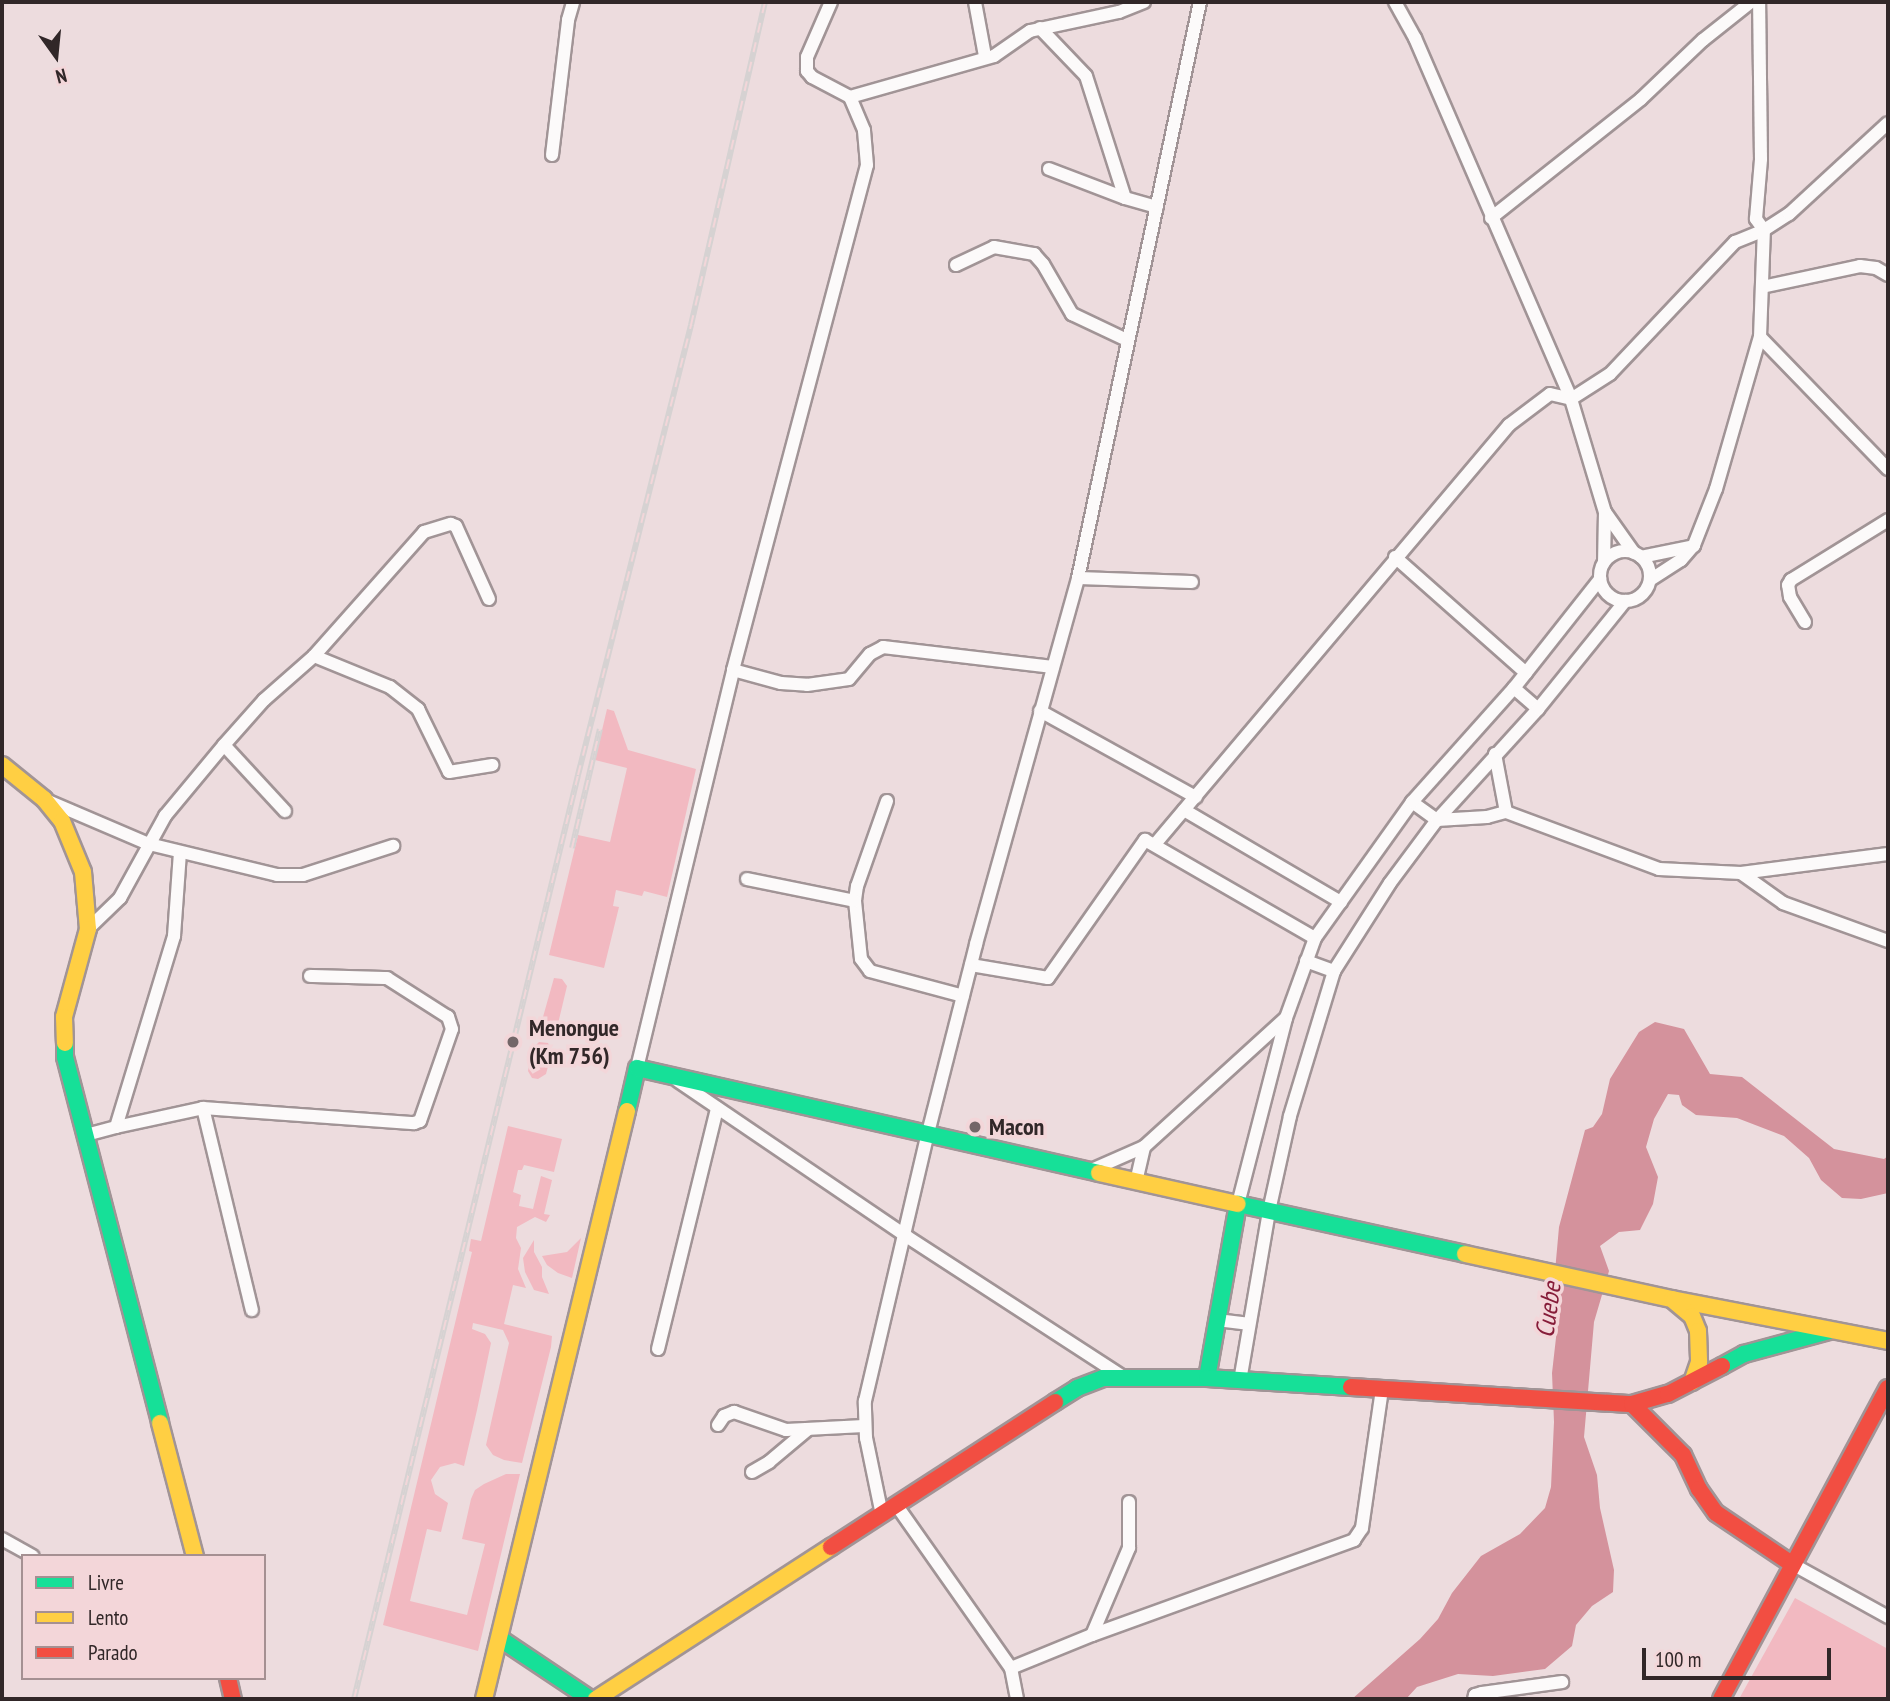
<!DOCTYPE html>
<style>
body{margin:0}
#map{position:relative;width:1890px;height:1701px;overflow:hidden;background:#eddcde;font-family:"PT Sans Narrow",sans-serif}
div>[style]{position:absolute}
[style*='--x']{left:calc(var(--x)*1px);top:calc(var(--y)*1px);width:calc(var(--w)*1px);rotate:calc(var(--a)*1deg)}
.green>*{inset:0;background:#f2b9c1}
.water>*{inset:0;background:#d4929c}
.roads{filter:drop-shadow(2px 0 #a19496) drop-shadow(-2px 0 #a19496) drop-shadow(0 2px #a19496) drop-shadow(0 -2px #a19496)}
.street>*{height:12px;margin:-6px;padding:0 6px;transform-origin:6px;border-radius:6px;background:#fcfafa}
.street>.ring{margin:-6px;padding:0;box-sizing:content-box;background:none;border:12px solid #fcfafa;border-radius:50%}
.fast>*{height:16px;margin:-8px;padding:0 8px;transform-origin:8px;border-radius:8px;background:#16e098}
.slow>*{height:16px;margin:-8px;padding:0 8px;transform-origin:8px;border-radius:8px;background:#ffcf43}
.jam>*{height:16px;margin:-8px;padding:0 8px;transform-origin:8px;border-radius:8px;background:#f24e42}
.rail>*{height:6px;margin-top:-3px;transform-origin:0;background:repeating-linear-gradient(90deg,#f3d6d9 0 10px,#d6d2d2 0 20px);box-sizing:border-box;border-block:2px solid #d6d2d2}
.dots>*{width:19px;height:19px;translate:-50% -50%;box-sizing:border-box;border:4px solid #f3d6d9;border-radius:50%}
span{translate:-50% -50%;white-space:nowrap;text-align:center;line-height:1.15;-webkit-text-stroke:7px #f3d6d9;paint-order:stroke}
.poi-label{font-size:24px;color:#312728;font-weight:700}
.left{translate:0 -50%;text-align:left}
.water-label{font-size:26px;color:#861c39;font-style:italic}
.frame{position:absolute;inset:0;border:4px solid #312728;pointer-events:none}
.legend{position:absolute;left:21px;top:1554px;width:245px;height:126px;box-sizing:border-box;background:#f3d6d9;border:2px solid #a59092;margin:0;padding:9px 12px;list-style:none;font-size:21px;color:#312728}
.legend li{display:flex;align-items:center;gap:14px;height:35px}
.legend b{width:35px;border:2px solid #a59092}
.north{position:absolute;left:21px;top:21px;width:70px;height:70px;-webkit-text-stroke:5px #f3d6d9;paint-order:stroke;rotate:165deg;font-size:19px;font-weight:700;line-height:28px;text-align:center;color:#312728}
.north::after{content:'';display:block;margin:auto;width:24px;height:32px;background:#312728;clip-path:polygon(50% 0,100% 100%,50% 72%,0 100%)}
.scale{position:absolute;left:1642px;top:1648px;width:189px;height:32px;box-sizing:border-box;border:4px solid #312728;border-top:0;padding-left:9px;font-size:21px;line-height:24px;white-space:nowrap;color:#312728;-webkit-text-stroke:5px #f3d6d9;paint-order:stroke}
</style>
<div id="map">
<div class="green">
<i style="clip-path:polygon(607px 709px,614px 711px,628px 750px,696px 769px,667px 897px,644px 891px,642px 896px,616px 890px,613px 906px,619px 907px,604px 968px,549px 955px,578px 835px,610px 842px,627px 768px,595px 760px)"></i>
<i style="clip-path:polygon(554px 978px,562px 979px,567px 986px,557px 1028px,550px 1032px,544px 1031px,541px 1024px)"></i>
<i style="clip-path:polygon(539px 1042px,548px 1043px,552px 1051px,546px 1074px,538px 1079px,532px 1078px,528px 1071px,533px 1048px)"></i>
<i style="clip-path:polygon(508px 1126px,562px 1139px,554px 1172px,524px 1165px,522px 1170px,518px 1170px,513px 1192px,521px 1195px,519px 1206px,533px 1209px,541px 1176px,552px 1180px,544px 1214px,550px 1215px,546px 1222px,535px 1217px,517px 1227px,516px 1238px,521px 1248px,518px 1269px,526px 1288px,513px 1285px,504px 1324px,552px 1336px,551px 1347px,522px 1463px,504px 1460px,493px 1455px,486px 1445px,509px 1343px,503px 1330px,473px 1323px,472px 1329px,485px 1334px,491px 1343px,477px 1410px,464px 1466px,455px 1463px,440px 1467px,431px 1480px,435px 1494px,448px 1503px,441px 1532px,427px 1529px,410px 1601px,467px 1615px,485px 1544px,462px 1539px,471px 1499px,475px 1490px,484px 1484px,506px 1474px,520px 1474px,478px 1651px,383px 1625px,472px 1252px,469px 1251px,471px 1239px,481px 1241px)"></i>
<i style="clip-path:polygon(581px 1238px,572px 1278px,558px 1273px,547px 1265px,542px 1256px,567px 1252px)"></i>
<i style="clip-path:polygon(534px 1240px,534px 1252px,542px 1267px,542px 1277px,549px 1294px,534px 1290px,525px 1272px,523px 1258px)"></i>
<i style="clip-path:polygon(1795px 1598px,1888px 1649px,1888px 1699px,1739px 1699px)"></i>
</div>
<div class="water">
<i style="clip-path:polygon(1655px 1022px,1684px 1029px,1710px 1074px,1742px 1077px,1834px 1149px,1884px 1159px,1888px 1156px,1888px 1193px,1861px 1199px,1842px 1198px,1821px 1180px,1809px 1158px,1784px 1136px,1737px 1118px,1696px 1115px,1682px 1105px,1679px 1095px,1668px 1094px,1654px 1119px,1646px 1147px,1658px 1177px,1653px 1204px,1640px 1230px,1619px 1232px,1600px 1246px,1609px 1271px,1594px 1322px,1584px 1437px,1597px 1475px,1600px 1508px,1614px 1570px,1613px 1592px,1592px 1606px,1576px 1625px,1572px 1646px,1545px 1669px,1493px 1676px,1458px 1674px,1417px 1687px,1406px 1699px,1352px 1699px,1420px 1639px,1438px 1619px,1452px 1593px,1481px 1556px,1520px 1534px,1545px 1508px,1551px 1487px,1554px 1422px,1552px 1373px,1557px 1329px,1552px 1305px,1559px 1227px,1585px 1130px,1593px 1127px,1602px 1114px,1610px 1079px,1639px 1032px)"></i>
</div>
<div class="roads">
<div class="street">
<i style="--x:975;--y:2;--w:55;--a:79.5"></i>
<i style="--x:1395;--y:2;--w:41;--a:60.9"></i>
<i style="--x:1415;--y:38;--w:393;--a:66.6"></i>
<i style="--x:1571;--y:399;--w:118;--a:73.3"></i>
<i style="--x:1605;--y:512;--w:50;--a:91.1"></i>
<i style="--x:1040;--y:28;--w:66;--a:46.2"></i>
<i style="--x:1086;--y:76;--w:128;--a:72.3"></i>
<i style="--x:850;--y:97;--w:150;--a:-15.9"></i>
<i style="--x:994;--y:56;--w:44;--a:-34.8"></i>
<i style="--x:1030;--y:31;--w:91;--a:-12.1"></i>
<i style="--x:1119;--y:12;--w:27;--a:-22"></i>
<i style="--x:552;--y:155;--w:136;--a:-83.2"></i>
<i style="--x:568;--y:20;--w:19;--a:-74"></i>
<i style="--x:1049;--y:169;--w:81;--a:20.9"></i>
<i style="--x:1125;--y:198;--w:33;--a:16"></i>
<i style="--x:1491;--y:218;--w:191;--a:-38.4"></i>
<i style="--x:1641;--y:99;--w:86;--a:-43.6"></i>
<i style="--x:1703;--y:40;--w:61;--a:-38.4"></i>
<i style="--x:956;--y:265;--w:42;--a:-25.3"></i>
<i style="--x:994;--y:247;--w:41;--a:9.9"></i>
<i style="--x:1034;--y:254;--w:13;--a:48"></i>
<i style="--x:1043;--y:264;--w:58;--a:59.9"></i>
<i style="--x:1072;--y:314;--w:61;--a:25.3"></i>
<i style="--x:1762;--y:287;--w:100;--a:-12.1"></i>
<i style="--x:1860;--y:266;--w:16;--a:7"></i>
<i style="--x:1876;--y:268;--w:14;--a:30"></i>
<i style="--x:1760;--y:337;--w:184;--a:45.9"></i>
<i style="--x:1605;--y:512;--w:50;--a:54.7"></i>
<i class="ring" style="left:1600px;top:551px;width:38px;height:38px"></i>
<i style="--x:1395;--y:557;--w:175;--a:41.5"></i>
<i style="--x:1641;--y:557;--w:54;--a:-11.7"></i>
<i style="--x:1078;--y:578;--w:114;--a:2"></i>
<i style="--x:1650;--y:580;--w:37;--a:-33"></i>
<i style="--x:1681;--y:560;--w:20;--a:-49"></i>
<i style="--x:1694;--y:545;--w:60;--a:-68.6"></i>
<i style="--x:1716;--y:489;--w:158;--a:-73.9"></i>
<i style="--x:1760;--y:337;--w:107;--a:-87.9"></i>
<i style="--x:1764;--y:230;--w:14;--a:-126"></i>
<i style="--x:1756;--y:219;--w:60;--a:-85.2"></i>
<i style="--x:1761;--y:159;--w:157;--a:-90.7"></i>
<i style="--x:1805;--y:622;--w:29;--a:-121"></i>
<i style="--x:1790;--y:597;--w:12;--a:-99"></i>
<i style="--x:1788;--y:585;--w:6;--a:-59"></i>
<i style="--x:1791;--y:580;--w:114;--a:-31.7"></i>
<i style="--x:314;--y:656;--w:82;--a:22.2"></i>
<i style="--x:390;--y:687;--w:36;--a:38"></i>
<i style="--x:418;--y:709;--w:70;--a:63.8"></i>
<i style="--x:449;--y:772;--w:44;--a:-9.2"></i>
<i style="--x:733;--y:670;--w:50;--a:15.2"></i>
<i style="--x:781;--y:683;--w:26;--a:4"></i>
<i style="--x:807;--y:685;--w:42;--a:-8.1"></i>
<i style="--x:849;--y:679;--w:33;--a:-50"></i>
<i style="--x:870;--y:654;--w:15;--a:-28"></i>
<i style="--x:883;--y:647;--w:171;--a:6.7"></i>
<i style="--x:1514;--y:688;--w:32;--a:41"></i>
<i style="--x:1040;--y:711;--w:178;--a:28.9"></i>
<i style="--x:224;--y:745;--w:90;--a:47.3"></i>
<i style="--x:1495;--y:754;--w:59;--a:79.3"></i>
<i style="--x:48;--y:801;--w:110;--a:23.1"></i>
<i style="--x:149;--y:844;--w:132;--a:13.6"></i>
<i style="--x:277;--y:875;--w:26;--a:0"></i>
<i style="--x:303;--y:875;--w:95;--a:-17.9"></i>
<i style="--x:887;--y:801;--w:90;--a:109.4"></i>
<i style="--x:857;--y:886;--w:15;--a:98"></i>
<i style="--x:855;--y:901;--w:58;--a:84.1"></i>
<i style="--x:861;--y:959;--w:15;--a:53"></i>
<i style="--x:870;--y:971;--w:96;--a:15"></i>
<i style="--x:1412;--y:802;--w:31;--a:36"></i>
<i style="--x:1437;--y:820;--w:50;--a:-3.4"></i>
<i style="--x:1487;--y:817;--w:20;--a:-15"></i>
<i style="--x:1506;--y:812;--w:163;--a:20.4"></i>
<i style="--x:1659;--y:869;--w:82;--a:2.8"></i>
<i style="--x:1741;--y:873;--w:148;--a:-7.4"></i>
<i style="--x:1184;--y:810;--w:182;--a:30.4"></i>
<i style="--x:1156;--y:843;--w:547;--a:-49.82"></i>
<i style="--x:1509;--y:425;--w:51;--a:-37.1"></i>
<i style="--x:1550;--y:394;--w:22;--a:13"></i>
<i style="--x:1571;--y:399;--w:46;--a:-32.7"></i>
<i style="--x:1610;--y:374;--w:182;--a:-46.6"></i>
<i style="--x:1735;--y:242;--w:31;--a:-22"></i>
<i style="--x:1764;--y:230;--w:30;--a:-33"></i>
<i style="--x:1789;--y:214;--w:134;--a:-42.6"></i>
<i style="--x:1741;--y:873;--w:52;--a:35.5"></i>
<i style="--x:1783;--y:903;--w:112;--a:19.9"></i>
<i style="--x:747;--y:879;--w:110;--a:11.5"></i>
<i style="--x:88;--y:929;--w:45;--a:-44.1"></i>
<i style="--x:120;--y:898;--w:94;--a:-61.2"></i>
<i style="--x:165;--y:816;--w:92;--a:-50.3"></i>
<i style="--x:224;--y:745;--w:60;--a:-48.4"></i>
<i style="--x:264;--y:700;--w:67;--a:-41.3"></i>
<i style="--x:314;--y:656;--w:166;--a:-48.4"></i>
<i style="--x:424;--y:532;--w:28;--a:-17"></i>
<i style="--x:451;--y:524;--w:5;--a:22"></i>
<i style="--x:456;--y:526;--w:80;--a:65.7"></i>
<i style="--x:1306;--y:961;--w:30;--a:20"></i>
<i style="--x:971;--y:965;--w:78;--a:9.6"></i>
<i style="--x:1048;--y:978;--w:169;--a:-54.9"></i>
<i style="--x:1145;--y:840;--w:196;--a:30"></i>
<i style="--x:637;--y:1068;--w:409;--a:-76.4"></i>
<i style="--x:733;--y:670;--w:522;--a:-75.14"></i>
<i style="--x:867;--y:165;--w:35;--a:-95"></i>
<i style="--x:864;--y:130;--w:36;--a:-113"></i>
<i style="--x:850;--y:97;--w:43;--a:-152.2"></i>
<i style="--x:812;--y:77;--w:8;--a:-130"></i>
<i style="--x:807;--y:71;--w:14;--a:-90"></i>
<i style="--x:807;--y:57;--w:60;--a:-66.4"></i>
<i style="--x:678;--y:1081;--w:276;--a:34.2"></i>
<i style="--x:906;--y:1236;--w:255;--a:33"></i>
<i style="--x:203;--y:1108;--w:208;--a:76.4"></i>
<i style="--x:116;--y:1127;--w:89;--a:-12.3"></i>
<i style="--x:203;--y:1108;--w:212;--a:4.1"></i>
<i style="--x:414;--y:1123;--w:6;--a:-18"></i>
<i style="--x:420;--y:1121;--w:97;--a:-70.8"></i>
<i style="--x:452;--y:1029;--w:13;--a:-108"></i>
<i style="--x:448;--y:1017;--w:72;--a:-147.4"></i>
<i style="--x:387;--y:978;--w:77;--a:-178.5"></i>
<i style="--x:86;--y:1135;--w:31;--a:-15"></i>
<i style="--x:116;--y:1127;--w:200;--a:-73.1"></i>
<i style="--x:174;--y:936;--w:84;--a:-85.9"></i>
<i style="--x:1089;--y:1171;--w:60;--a:-23.6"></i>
<i style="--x:1144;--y:1147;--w:192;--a:-42.3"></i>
<i style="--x:1136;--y:1182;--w:36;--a:-77"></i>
<i style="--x:1238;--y:1204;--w:192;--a:-75.5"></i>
<i style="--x:1286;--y:1018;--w:85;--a:-70.1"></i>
<i style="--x:1315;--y:938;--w:167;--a:-54.5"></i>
<i style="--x:1412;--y:802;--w:153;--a:-48.2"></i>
<i style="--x:1514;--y:688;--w:139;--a:-51.7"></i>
<i style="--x:1217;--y:1320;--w:31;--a:7"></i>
<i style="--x:658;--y:1349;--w:248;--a:-76.2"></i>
<i style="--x:1240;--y:1381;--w:172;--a:-80.3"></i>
<i style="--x:1269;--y:1211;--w:97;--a:-77.5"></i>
<i style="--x:1290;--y:1116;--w:152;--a:-73.1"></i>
<i style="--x:1334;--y:971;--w:104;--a:-57.5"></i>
<i style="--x:1390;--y:883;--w:79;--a:-53.3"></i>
<i style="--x:1437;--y:820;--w:150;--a:-47.7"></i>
<i style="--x:1538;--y:709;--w:139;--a:-51.1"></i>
<i style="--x:718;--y:1425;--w:11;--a:-56"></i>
<i style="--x:724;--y:1416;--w:11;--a:-22"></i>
<i style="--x:734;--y:1412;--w:55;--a:19.1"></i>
<i style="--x:786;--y:1430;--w:78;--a:-2.9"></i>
<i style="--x:752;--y:1472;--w:20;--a:-30"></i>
<i style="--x:769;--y:1462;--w:50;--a:-40.1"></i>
<i style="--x:897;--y:1506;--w:198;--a:54.9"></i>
<i style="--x:1011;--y:1668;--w:87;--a:-22.2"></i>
<i style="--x:1092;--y:1635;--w:279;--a:-19.9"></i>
<i style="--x:1354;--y:1540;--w:14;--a:-56"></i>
<i style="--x:1362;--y:1528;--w:140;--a:-81.8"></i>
<i style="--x:882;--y:1515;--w:79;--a:-101.7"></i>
<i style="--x:866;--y:1438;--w:37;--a:-92"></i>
<i style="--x:865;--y:1401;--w:275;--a:-76.8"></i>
<i style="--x:928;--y:1133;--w:195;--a:-75.7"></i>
<i style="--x:976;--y:944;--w:380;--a:-74.4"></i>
<i style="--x:1078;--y:578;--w:589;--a:-78.04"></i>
<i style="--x:2;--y:1539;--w:35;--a:29"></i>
<i style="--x:1792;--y:1564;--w:110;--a:28.9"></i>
<i style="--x:1092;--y:1635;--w:95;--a:-67"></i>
<i style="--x:1129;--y:1548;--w:46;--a:-90"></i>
<i style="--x:1011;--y:1668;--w:32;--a:79"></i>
<i style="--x:1474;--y:1699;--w:4;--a:-76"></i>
<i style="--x:1475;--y:1695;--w:7;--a:-16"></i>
<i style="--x:1482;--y:1693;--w:81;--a:-7.8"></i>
</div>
<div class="fast">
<i style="--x:65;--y:1043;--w:14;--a:90"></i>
<i style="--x:65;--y:1057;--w:378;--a:75.4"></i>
<i style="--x:627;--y:1111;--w:44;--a:-76.9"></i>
<i style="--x:637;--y:1068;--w:474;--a:12.8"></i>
<i style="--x:1722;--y:1366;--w:25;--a:-29"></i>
<i style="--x:1744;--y:1354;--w:88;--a:-15.1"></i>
<i style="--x:1207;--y:1378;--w:177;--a:-79.9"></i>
<i style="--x:1238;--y:1204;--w:232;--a:12.4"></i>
<i style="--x:1055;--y:1402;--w:26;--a:-32"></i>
<i style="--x:1077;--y:1388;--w:28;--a:-21"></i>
<i style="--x:1103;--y:1378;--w:104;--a:0"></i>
<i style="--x:1207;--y:1378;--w:144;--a:3.6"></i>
<i style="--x:499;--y:1638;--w:110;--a:33.8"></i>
</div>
<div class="slow">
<i style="--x:2;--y:765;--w:54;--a:39"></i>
<i style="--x:44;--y:799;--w:28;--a:51"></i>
<i style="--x:62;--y:821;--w:55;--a:67.6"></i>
<i style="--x:83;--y:872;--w:57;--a:85"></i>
<i style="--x:88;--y:929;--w:91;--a:105.3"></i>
<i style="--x:64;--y:1017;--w:26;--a:88"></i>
<i style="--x:1099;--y:1173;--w:142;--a:12.6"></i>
<i style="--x:1465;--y:1254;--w:212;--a:12.3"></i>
<i style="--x:1672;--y:1299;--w:220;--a:11"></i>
<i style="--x:1674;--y:1301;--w:23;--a:40"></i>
<i style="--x:1692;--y:1316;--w:16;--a:68"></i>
<i style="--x:1698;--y:1331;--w:31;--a:88"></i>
<i style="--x:1699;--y:1362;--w:21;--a:109"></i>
<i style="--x:160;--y:1423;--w:138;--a:75.3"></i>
<i style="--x:484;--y:1699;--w:605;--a:-76.33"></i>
<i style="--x:596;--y:1699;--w:280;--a:-32.9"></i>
</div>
<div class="jam">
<i style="--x:1351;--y:1387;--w:282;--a:3.5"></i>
<i style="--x:1632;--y:1404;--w:37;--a:-16"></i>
<i style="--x:1668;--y:1394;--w:61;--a:-27.4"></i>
<i style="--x:1632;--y:1404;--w:72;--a:45"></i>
<i style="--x:1683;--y:1455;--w:38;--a:65"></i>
<i style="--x:1699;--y:1489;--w:29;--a:55"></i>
<i style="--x:1716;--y:1513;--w:92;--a:33.9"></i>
<i style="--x:831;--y:1547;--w:267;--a:-32.9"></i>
<i style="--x:228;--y:1678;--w:22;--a:77"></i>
<i style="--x:1721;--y:1699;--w:353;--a:-61.8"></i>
</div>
</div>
<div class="rail">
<i style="--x:572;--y:848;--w:122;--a:-76.8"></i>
<i style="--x:354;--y:1699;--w:951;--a:-76.37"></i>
<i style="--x:578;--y:775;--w:464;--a:-75.9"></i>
<i style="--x:691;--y:325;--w:331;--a:-77.1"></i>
</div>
<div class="dots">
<i style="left:513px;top:1042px;background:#736668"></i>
<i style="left:975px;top:1127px;background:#736668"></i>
</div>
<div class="poi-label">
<span class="left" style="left:529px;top:1042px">Menongue<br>(Km 756)</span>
<span class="left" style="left:989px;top:1127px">Macon</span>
</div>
<div class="water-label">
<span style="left:1548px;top:1310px;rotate:-82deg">Cuebe</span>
</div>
<div class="frame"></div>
<ul class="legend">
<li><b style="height:9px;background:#16e098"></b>Livre</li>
<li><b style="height:9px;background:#ffcf43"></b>Lento</li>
<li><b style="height:9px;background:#f24e42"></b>Parado</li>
</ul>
<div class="north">N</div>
<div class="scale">100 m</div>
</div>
